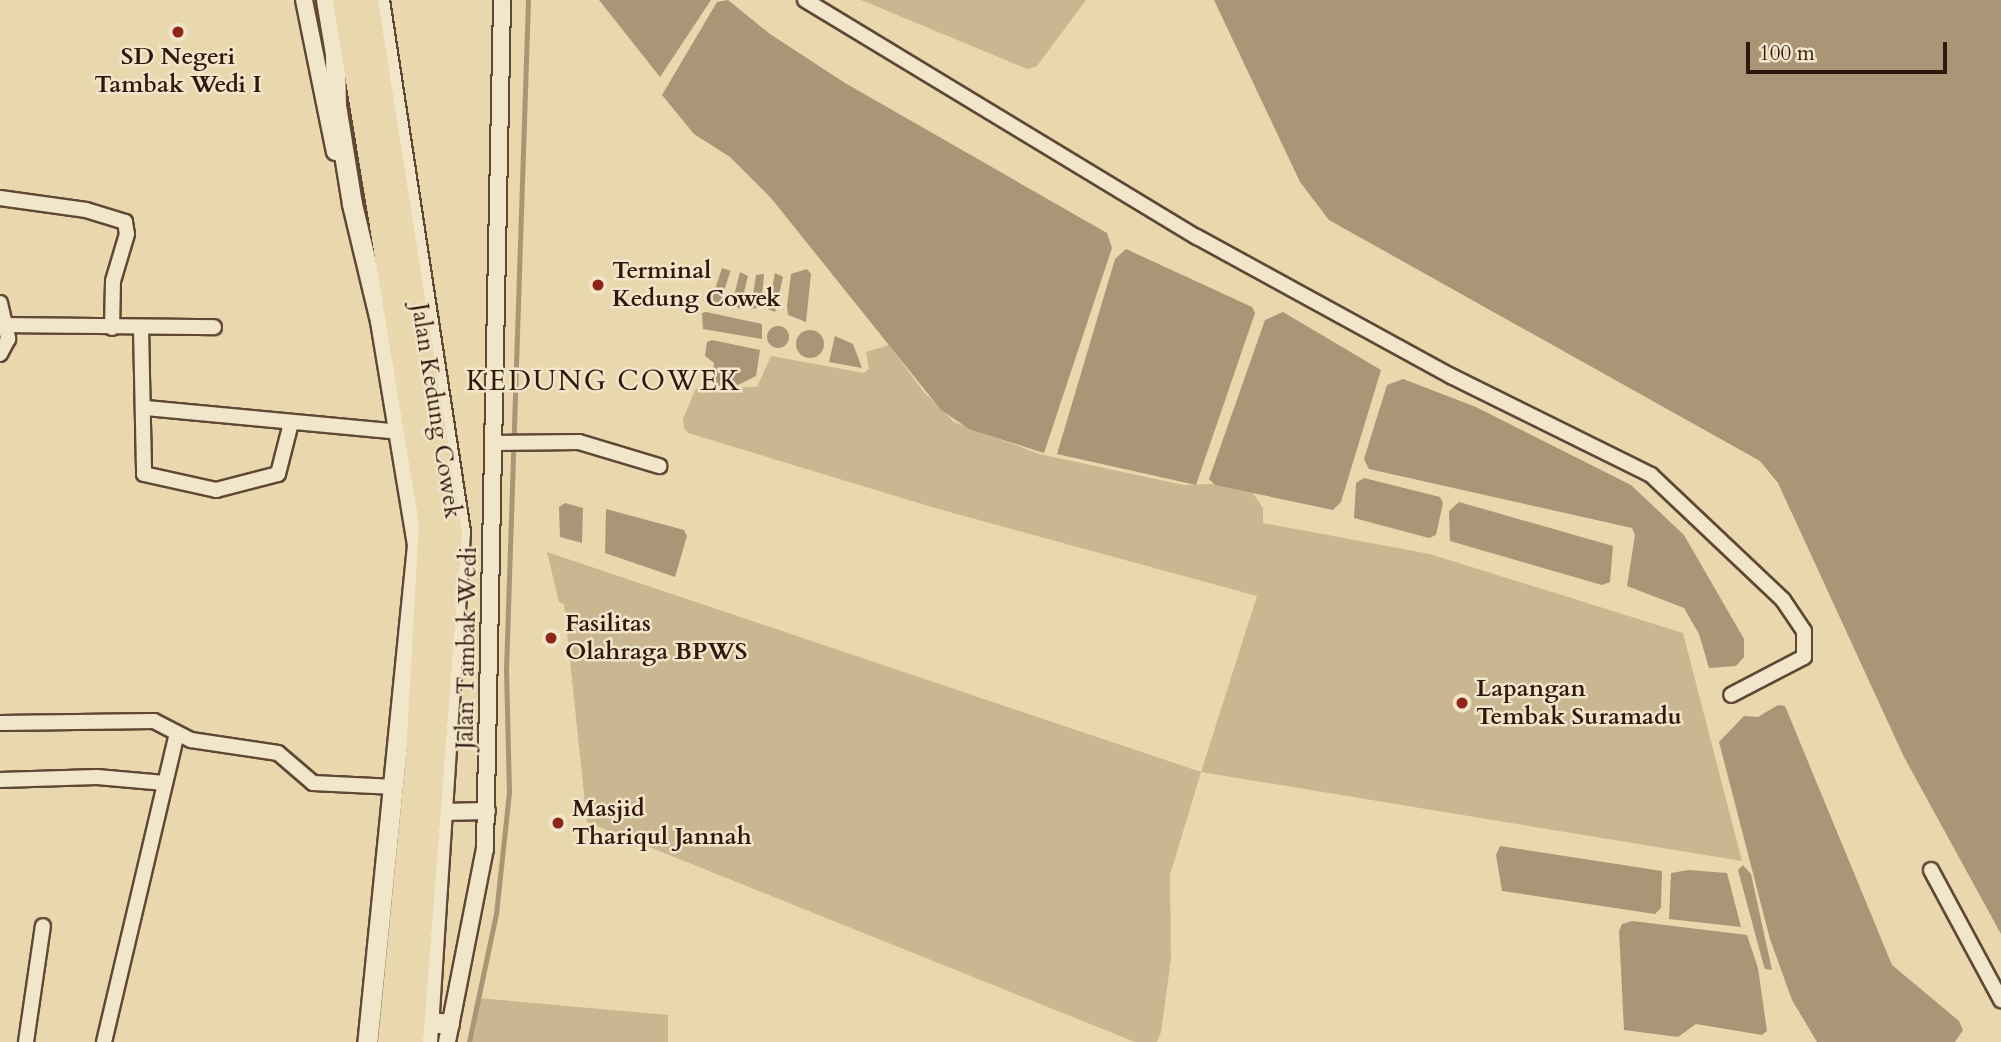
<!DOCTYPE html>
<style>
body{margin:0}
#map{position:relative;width:2001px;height:1042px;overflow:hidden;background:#e9d7ad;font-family:Cardo,serif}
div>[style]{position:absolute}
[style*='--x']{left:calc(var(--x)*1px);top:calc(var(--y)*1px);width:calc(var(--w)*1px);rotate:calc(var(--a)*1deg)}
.green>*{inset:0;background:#cab792}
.water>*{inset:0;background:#aa9677;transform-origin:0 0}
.round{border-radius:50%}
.stream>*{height:4.5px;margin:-2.25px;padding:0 2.25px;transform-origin:2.25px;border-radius:2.25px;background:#aa9677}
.roads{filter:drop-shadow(2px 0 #5f4835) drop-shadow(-2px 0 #5f4835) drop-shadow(0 2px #5f4835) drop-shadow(0 -2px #5f4835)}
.minor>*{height:14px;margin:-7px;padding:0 7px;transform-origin:7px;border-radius:7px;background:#f1e5ca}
.tertiary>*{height:16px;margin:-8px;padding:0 8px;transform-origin:8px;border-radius:8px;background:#f1e5ca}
.secondary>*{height:19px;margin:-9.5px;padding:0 9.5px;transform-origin:9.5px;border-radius:9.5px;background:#f1e5ca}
.trunk>*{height:23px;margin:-11.5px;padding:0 11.5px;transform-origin:11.5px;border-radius:11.5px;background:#e9d7ad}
.dots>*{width:19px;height:19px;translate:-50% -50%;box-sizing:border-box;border:4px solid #f1e5ca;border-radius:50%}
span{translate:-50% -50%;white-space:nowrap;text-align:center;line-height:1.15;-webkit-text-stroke:5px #f1e5ca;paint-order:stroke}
.poi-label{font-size:24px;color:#31180d;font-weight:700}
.left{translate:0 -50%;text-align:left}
.street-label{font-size:24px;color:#31180d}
.quarter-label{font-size:28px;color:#31180d;letter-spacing:2px}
.scale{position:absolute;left:1746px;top:42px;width:201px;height:32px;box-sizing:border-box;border:4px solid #31180d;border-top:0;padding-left:9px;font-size:21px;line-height:24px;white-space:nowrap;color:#31180d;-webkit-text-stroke:5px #f1e5ca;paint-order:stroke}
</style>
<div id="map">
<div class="green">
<i style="clip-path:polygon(861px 0,1086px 0,1037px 66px,1027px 69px)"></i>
<i style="clip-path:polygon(889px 345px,923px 391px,954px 422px,1039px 454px,1184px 485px,1211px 484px,1253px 493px,1263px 508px,1263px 523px,1430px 554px,1683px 633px,1742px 861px,1201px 772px,1170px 875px,1171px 959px,1161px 1032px,1157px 1042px,1135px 1042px,587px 822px,564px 604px,559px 602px,547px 552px,1201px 772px,1257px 596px,935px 508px,688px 433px,684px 428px,683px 419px,696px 388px,757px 387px,771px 356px,864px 373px,869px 369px,866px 352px)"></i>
<i style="clip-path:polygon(478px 998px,668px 1015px,668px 1042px,469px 1042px)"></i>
</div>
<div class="water">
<i style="clip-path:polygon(599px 0,711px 0,660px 77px)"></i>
<i style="clip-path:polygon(728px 0,770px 34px,845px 83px,1107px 233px,1112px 248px,1044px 453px,969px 429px,941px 410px,771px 198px,730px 157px,694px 134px,662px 95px,717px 2px)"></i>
<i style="clip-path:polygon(1214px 0,2001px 0,2001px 934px,1904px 757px,1778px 483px,1760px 461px,1329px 220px,1300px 182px)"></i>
<i style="clip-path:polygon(1126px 249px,1252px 307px,1255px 313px,1196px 485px,1057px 454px,1115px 259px)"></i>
<i style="left:722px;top:268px;width:9px;height:36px;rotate:18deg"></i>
<i style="clip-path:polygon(807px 269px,811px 274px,806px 322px,788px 315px,787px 306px,791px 274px)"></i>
<i style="clip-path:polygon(740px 272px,748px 276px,740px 309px,732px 304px)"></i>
<i style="clip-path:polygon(775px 273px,783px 277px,775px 312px,768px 309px)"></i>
<i style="clip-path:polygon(764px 274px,761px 307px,751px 309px,756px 275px)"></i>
<i style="clip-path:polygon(706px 312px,762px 324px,762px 339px,703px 329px,702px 313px)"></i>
<i style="clip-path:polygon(1283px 312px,1381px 370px,1341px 502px,1333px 510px,1215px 485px,1209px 479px,1265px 320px)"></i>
<i class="round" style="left:767px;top:326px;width:22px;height:22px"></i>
<i class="round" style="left:796px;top:330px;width:28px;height:28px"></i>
<i style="clip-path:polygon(835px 336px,853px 344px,862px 368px,829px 362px)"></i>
<i style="clip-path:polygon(712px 340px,760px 350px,756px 376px,734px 387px,712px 385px,714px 363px,705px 356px,707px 342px)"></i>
<i style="clip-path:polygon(1403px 379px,1476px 407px,1631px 485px,1684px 535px,1744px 639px,1744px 657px,1736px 666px,1709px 668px,1699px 634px,1684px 608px,1627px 586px,1635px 535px,1632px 528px,1369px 469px,1364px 459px,1387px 385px)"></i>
<i style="clip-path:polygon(1364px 478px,1440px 497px,1443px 503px,1436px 535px,1429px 538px,1354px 518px,1356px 483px)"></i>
<i style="clip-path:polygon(1459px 502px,1613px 546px,1610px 582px,1602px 585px,1450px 541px,1449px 511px)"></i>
<i style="clip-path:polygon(565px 503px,583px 508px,582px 543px,560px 537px,559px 507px)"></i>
<i style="clip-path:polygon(606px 509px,684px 530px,687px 536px,675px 577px,605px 553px)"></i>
<i style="clip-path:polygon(1778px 705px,1785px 706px,1892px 965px,1959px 1021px,1963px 1030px,1955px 1042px,1817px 1042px,1792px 1000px,1770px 939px,1719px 742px,1744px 716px,1758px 717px)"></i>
<i style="clip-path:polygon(1500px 846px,1662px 871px,1661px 908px,1655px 914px,1502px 891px,1496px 855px)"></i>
<i style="clip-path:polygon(1743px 865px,1751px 874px,1772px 970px,1765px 969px,1763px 963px,1738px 870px)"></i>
<i style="clip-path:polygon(1689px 870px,1727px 873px,1741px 927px,1669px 919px,1671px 873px)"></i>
<i style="clip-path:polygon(1632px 921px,1747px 935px,1758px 968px,1767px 1031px,1762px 1035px,1696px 1024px,1678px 1037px,1624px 1030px,1619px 931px,1622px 924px)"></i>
</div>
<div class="stream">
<i style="--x:469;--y:1042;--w:131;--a:-78.1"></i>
<i style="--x:496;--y:914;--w:123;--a:-83.9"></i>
<i style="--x:509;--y:792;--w:122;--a:-91.4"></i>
<i style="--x:506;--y:670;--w:670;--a:-88.12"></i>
</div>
<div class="roads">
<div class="minor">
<i style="--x:805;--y:0;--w:458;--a:31.2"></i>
<i style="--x:1197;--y:237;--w:290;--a:28.7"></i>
<i style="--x:1451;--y:376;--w:223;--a:26.3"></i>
<i style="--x:1651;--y:475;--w:182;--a:43.4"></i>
<i style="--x:1783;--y:600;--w:37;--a:56"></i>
<i style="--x:1804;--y:631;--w:26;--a:90"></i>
<i style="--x:1804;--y:657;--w:82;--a:152.5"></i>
<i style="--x:0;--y:198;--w:87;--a:7.9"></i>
<i style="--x:86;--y:210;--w:41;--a:17.1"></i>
<i style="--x:125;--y:222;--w:12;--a:81"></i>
<i style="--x:127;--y:234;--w:49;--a:106.6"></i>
<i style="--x:113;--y:281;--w:47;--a:91.2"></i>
<i style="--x:0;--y:303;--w:37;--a:77"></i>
<i style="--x:8;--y:339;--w:17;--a:118"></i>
<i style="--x:6;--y:325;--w:208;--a:0.6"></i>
<i style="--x:141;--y:327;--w:147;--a:88.8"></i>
<i style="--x:144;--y:474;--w:74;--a:12.5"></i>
<i style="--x:216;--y:490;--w:64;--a:-14.5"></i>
<i style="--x:278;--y:474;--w:53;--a:-75.7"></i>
<i style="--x:146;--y:408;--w:256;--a:5.4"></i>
<i style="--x:493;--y:443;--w:86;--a:-0.7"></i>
<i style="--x:579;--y:442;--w:84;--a:16.7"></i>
<i style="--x:0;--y:723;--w:154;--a:-0.7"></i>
<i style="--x:154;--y:721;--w:42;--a:27.2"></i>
<i style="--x:191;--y:740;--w:88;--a:8.5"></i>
<i style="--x:278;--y:753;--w:46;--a:40.6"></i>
<i style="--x:313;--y:783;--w:82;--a:2.8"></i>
<i style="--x:0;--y:780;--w:97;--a:-1.8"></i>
<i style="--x:97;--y:777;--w:68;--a:5"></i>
<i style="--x:1931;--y:870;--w:148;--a:61.7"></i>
<i style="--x:26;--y:1042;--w:117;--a:-81.7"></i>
<i style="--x:104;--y:1042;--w:317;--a:-76.7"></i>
</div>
<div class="tertiary">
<i style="--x:304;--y:0;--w:155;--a:78.5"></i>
<i style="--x:442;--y:812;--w:45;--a:-1.3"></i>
<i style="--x:447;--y:1042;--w:197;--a:-78.9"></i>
<i style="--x:485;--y:849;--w:849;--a:-88.85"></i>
</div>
<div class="secondary">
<i style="--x:326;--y:0;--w:55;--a:80.5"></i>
<i style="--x:335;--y:54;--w:51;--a:88.9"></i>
<i style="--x:336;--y:105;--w:100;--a:80.8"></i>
<i style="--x:352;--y:204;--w:120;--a:76.5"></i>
<i style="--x:380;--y:321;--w:227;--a:80.6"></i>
<i style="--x:417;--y:545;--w:500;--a:95.7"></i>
<i style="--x:379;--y:0;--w:538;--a:81.34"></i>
<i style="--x:460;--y:532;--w:511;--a:93.7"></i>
<i style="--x:428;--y:1022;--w:21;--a:5"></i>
</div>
<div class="trunk">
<i style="--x:344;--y:0;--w:530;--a:80.66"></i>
<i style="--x:430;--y:523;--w:232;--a:93.2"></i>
<i style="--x:417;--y:755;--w:288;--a:95.6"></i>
<i style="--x:366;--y:0;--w:540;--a:81.04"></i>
<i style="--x:450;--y:533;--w:510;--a:94.38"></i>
</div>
</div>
<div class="dots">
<i style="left:178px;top:32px;background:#8f2418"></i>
<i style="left:598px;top:285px;background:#8f2418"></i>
<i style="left:551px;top:638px;background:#8f2418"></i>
<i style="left:1462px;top:703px;background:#8f2418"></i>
<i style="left:558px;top:823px;background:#8f2418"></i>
</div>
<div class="poi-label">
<span style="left:178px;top:71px">SD Negeri<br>Tambak Wedi I</span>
<span class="left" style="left:612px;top:285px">Terminal<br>Kedung Cowek</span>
<span class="left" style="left:565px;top:638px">Fasilitas<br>Olahraga BPWS</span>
<span class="left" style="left:1476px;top:703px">Lapangan<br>Tembak Suramadu</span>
<span class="left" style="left:572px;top:823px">Masjid<br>Thariqul Jannah</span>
</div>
<div class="street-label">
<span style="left:436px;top:411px;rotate:81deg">Jalan Kedung Cowek</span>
<span style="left:467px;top:648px;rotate:-89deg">Jalan Tambak Wedi</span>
</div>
<div class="quarter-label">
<span style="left:604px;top:381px">KEDUNG COWEK</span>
</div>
<div class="scale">100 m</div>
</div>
